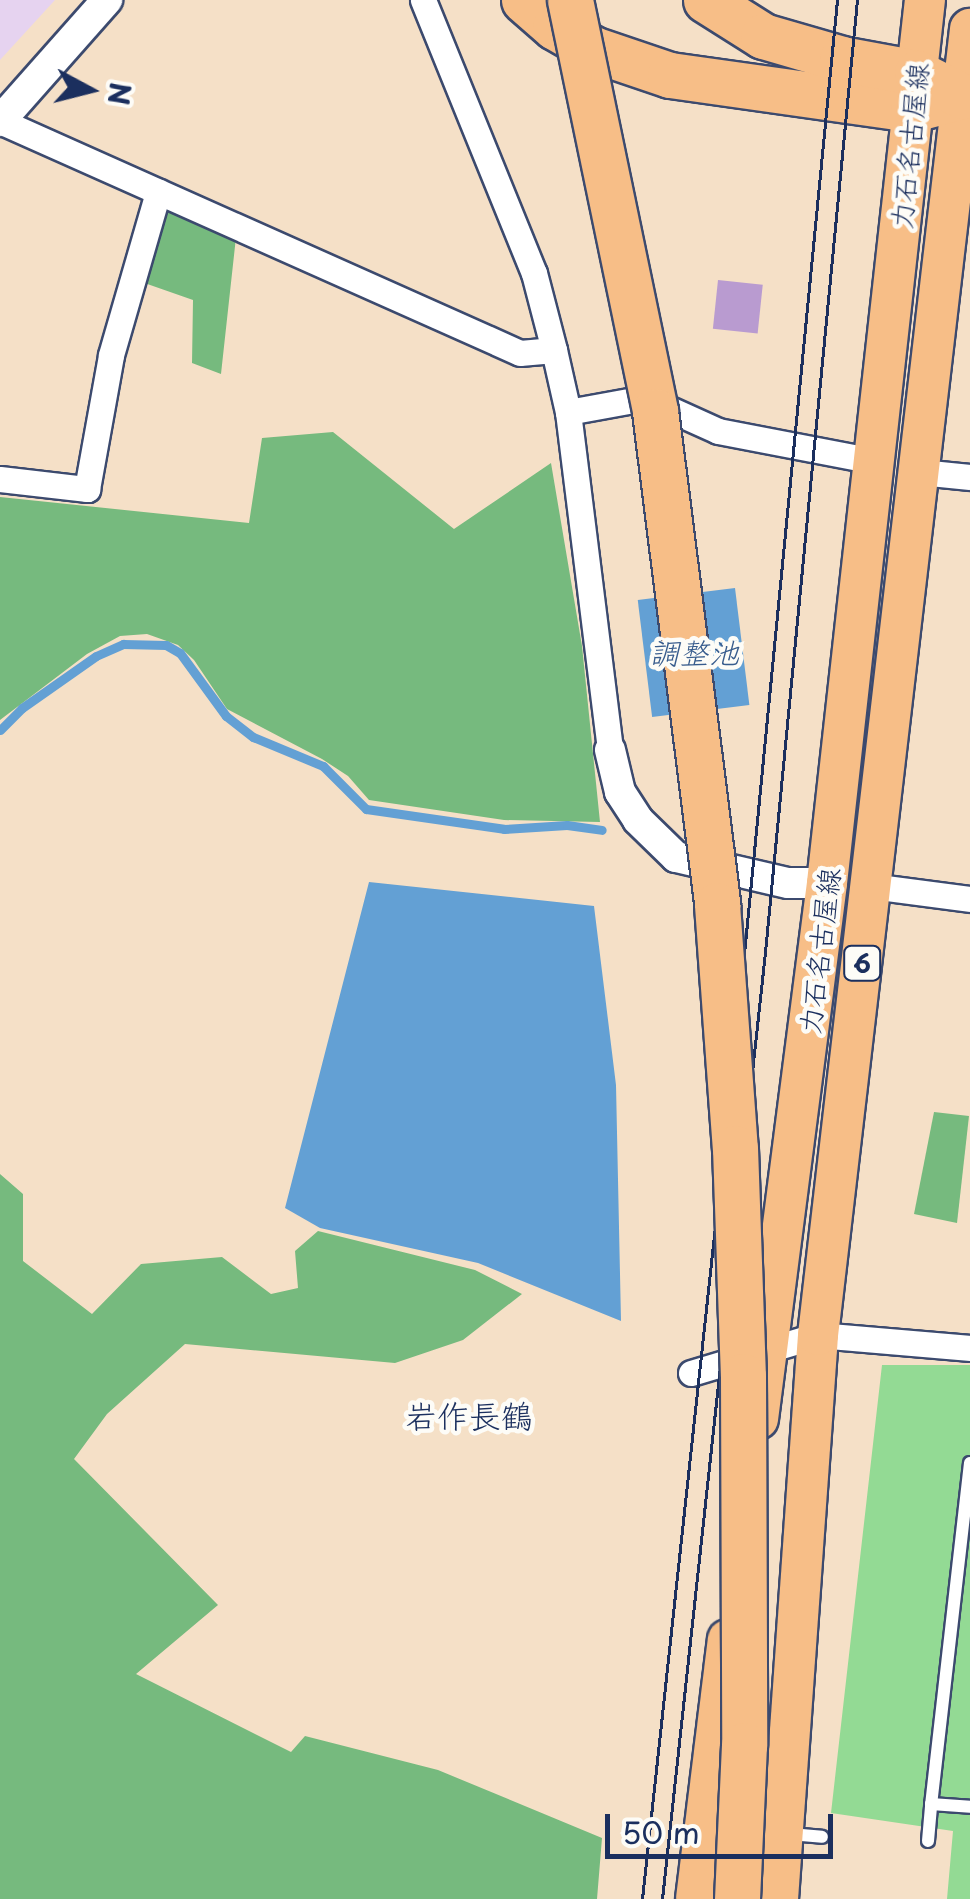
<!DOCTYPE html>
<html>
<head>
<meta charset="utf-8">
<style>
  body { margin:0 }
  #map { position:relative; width:970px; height:1899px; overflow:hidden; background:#f5e0c7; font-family:"Playpen Sans","Klee One",sans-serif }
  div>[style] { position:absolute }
  .built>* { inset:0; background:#e6d3f0 }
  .green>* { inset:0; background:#93da94 }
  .forest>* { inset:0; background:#76ba7e }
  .water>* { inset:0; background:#63a0d4; transform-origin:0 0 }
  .stream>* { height:9px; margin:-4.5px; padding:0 4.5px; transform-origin:4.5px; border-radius:4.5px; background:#63a0d4 }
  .building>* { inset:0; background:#b99bd0; transform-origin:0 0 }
  .roads { filter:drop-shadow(2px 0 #3c4a6e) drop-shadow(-2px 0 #3c4a6e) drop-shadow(0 2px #3c4a6e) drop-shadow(0 -2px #3c4a6e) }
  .service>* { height:12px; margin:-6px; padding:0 6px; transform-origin:6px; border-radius:6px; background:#fff }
  .minor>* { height:25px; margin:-12.5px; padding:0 12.5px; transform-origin:12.5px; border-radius:12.5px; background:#fff }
  .tertiary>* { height:30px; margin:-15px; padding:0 15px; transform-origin:15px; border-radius:15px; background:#fff }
  .primary>* { height:40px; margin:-20px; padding:0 20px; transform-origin:20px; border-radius:20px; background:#f7be87 }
  .motorway>* { height:45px; margin:-22.5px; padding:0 22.5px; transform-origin:22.5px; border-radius:22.5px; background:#f7be87 }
  .tram>* { height:2.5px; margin:-1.25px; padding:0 1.25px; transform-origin:1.25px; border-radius:1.25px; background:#1b2f5e }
  .bridges { filter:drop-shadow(2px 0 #3c4a6e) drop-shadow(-2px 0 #3c4a6e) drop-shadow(0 2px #3c4a6e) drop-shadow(0 -2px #3c4a6e) }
  .motorway-bridge>* { height:45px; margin:-22.5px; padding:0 22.5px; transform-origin:22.5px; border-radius:22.5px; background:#f7be87 }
  span { translate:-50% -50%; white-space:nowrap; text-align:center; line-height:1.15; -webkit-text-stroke:9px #fdfcf7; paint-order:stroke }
  .shield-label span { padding:2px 8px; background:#fdfcf7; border:2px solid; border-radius:8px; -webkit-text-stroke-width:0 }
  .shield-label { font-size:25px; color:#1b2f5e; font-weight:700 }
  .street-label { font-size:28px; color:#1b2f5e }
  .water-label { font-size:30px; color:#385c8d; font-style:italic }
  .quarter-label { font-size:32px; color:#1b2f5e }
  .north { position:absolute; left:40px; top:40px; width:100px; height:100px; -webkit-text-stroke:8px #fdfcf7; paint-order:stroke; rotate:97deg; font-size:28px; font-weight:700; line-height:40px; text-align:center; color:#1b2f5e }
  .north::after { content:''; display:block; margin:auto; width:35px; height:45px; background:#1b2f5e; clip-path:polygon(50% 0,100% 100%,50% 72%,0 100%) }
  .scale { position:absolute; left:605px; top:1814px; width:228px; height:45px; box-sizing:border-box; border:5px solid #1b2f5e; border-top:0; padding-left:12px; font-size:30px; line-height:35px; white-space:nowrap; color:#1b2f5e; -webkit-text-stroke:8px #fdfcf7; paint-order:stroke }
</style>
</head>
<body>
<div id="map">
  <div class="built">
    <i style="clip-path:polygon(0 0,55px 0,0 60px)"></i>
  </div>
  <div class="green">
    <i style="clip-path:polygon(882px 1365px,970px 1365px,970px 1899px,947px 1899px,953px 1831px,831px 1813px)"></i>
  </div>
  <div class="forest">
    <i style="clip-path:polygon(158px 192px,237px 228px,221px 374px,192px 363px,193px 300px,133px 279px)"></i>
    <i style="clip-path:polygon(333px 432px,454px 529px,551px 463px,582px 646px,600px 822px,504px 820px,369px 800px,348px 776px,322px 759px,227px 709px,194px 660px,178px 645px,147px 634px,120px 636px,87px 654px,0 720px,0 497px,249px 523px,262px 438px)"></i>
    <i style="clip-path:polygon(934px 1112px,969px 1116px,957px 1223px,914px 1214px)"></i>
    <i style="clip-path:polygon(0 1174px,23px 1194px,23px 1261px,92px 1314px,141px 1264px,222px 1257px,271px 1294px,298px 1288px,295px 1251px,318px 1231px,475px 1270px,522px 1294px,463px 1340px,395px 1363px,185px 1344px,107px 1414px,74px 1459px,218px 1605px,136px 1674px,291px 1752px,305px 1736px,438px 1770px,602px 1838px,597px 1899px,0 1899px)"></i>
  </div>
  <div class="water">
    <i style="left:735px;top:588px;width:118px;height:98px;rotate:83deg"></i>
    <i style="clip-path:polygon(369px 882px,594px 906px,616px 1085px,621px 1321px,478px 1263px,320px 1228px,285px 1208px)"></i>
  </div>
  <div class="stream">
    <i style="left:0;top:730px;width:31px;rotate:-45deg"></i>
    <i style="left:22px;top:708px;width:90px;rotate:-35.1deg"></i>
    <i style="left:96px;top:656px;width:30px;rotate:-24deg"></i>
    <i style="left:123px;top:644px;width:43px;rotate:1.3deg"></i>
    <i style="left:166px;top:645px;width:16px;rotate:30deg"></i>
    <i style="left:180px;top:653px;width:78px;rotate:53.9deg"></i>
    <i style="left:226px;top:716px;width:34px;rotate:38deg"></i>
    <i style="left:253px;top:737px;width:76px;rotate:22.5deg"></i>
    <i style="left:323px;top:766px;width:61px;rotate:45deg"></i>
    <i style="left:366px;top:809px;width:139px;rotate:8.2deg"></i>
    <i style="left:504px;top:829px;width:63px;rotate:-3.6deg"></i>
    <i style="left:567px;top:825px;width:35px;rotate:8deg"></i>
  </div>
  <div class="building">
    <i style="left:718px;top:280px;width:45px;height:49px;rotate:6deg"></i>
  </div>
  <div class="roads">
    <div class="service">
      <i style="left:970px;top:1463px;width:343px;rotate:96.5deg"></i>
      <i style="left:931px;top:1804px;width:39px;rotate:4deg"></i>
      <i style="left:790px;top:1834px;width:32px;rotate:5deg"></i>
      <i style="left:928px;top:1841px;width:37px;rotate:-85deg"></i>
    </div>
    <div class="minor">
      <i style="left:423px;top:0;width:295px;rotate:67.9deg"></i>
      <i style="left:534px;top:273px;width:80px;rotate:75.4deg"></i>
      <i style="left:554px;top:350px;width:64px;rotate:77.3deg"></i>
      <i style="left:568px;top:412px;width:341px;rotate:82.9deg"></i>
      <i style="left:0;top:121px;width:569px;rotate:24.04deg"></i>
      <i style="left:520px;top:353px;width:34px;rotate:-5deg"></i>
      <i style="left:568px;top:412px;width:78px;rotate:-10.3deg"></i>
      <i style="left:645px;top:398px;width:80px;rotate:24.3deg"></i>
      <i style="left:718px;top:431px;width:159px;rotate:10.9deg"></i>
      <i style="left:920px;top:472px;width:50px;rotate:5.7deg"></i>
      <i style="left:0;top:479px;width:88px;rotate:6.6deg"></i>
      <i style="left:87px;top:489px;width:136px;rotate:-79.8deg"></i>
      <i style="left:111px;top:355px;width:170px;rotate:-73.9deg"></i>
      <i style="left:871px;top:886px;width:100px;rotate:7.5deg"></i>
      <i style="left:691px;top:1373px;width:133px;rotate:-16.7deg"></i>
      <i style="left:818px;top:1335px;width:153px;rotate:4.9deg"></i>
    </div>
    <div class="tertiary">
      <i style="left:0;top:121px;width:162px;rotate:-48.5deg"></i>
      <i style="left:610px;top:750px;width:43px;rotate:76.6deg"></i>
      <i style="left:620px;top:792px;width:33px;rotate:57deg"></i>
      <i style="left:638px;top:820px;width:53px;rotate:44.2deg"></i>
      <i style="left:676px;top:857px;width:115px;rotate:13.1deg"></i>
      <i style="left:788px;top:883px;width:39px"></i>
    </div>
    <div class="primary">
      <i style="left:758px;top:1419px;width:540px;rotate:-82.66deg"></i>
      <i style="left:827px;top:883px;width:888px;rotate:-83.67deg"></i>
      <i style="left:696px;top:1899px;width:261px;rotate:-83deg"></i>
      <i style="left:778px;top:1899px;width:565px;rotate:-85.94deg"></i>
      <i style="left:818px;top:1335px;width:1315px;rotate:-83.36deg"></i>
    </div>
    <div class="motorway">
      <i style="left:524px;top:0;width:41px;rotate:41.1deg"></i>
      <i style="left:555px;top:27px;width:44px;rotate:30.1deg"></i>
      <i style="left:593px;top:49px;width:81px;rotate:18.7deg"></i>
      <i style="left:670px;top:75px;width:245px;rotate:8deg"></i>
      <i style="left:913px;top:109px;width:51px;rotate:-14.9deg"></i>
      <i style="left:706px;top:0;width:67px;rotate:32.3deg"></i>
      <i style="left:763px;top:36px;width:82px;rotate:16.2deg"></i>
      <i style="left:842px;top:59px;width:76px;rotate:10.6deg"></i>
      <i style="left:917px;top:73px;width:51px;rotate:27.1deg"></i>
    </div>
  </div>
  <div class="tram">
    <i style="left:642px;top:1899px;width:909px;rotate:-83.81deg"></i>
    <i style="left:740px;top:995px;width:1000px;rotate:-84.43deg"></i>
    <i style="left:662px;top:1899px;width:953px;rotate:-83.79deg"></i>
    <i style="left:765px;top:952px;width:956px;rotate:-84.48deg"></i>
  </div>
  <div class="bridges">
    <div class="motorway-bridge">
      <i style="left:570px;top:0;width:420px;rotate:78.3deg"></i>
      <i style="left:655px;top:411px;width:498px;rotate:82.8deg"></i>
      <i style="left:717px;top:905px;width:244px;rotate:85.8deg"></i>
      <i style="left:735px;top:1148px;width:228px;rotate:88deg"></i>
      <i style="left:743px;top:1376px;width:369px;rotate:89.8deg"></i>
      <i style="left:744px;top:1745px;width:154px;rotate:92.6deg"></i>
    </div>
  </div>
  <div class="shield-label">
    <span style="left:862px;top:963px">6</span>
  </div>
  <div class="street-label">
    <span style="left:909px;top:146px;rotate:-84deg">力石名古屋線</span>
    <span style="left:819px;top:951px;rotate:-83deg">力石名古屋線</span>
  </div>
  <div class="water-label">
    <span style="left:694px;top:652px">調整池</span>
  </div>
  <div class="quarter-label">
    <span style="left:469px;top:1415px">岩作長鶴</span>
  </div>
  <div class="north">N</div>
  <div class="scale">50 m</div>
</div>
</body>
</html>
